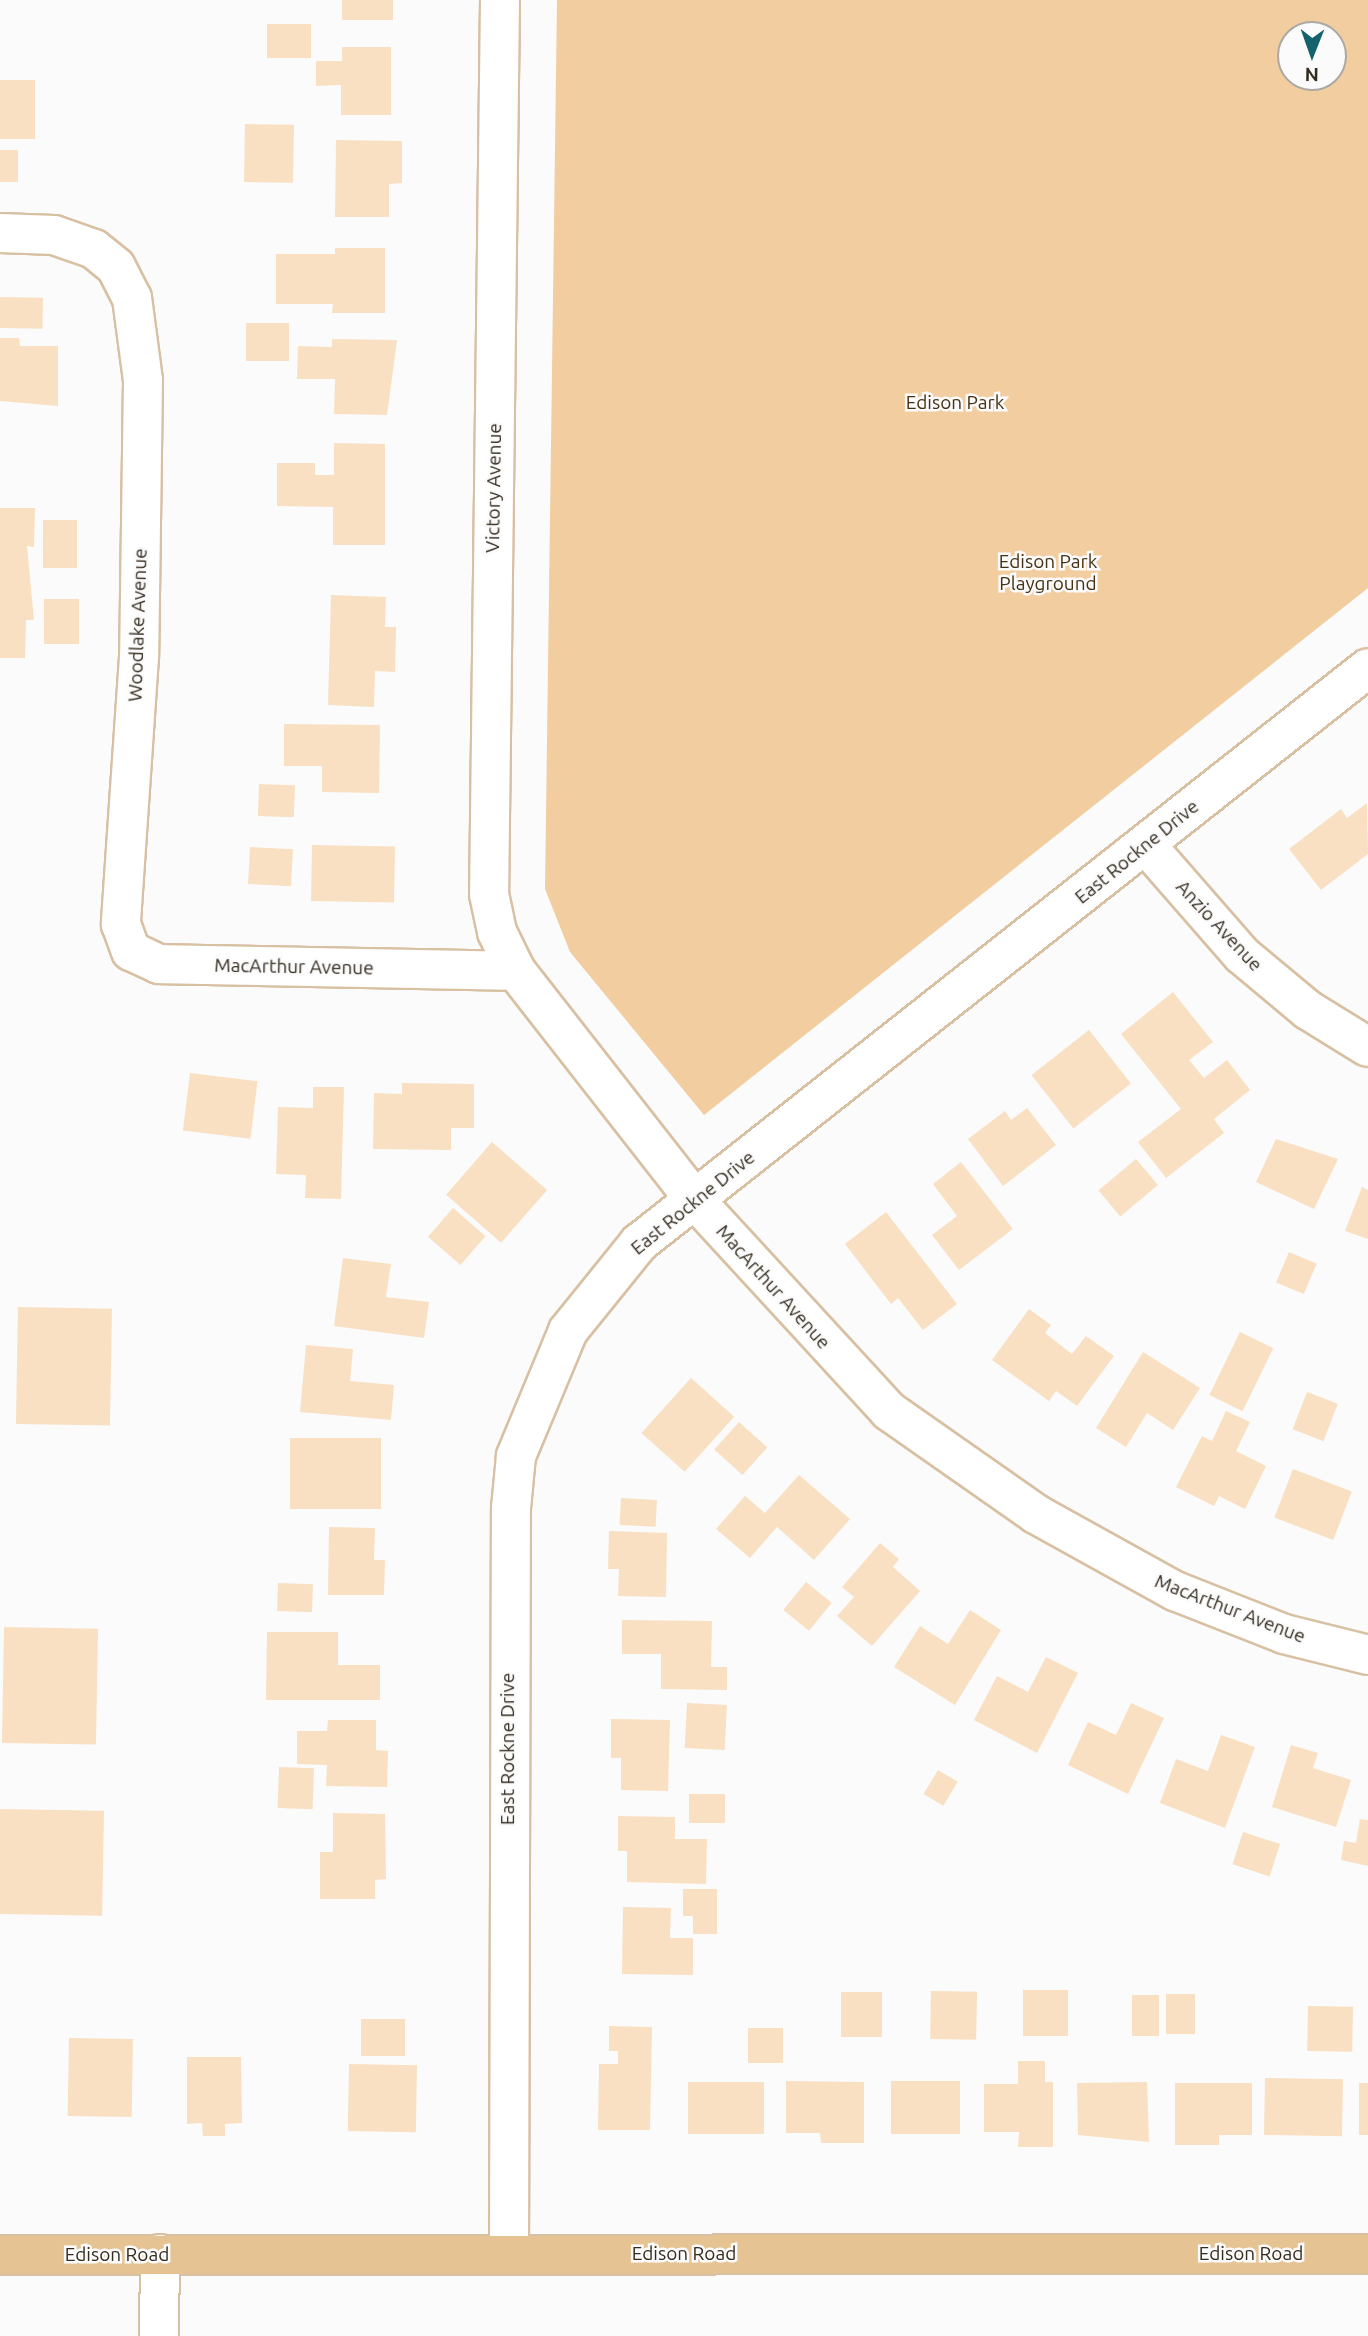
<!DOCTYPE html>
<html>
<head>
<meta charset="utf-8">
<style>
  body { margin:0 }
  #map { position:relative; width:1368px; height:2336px; overflow:hidden; background:#fbfbfb; font-family:Ubuntu,sans-serif }
  div>[style] { position:absolute }
  .green>* { inset:0; background:#f2cda0 }
  .building>* { inset:0; background:#f9e0c2; transform-origin:0 0 }
  .roads { filter:drop-shadow(2px 0 #d8c0a3) drop-shadow(-2px 0 #d8c0a3) drop-shadow(0 2px #d8c0a3) drop-shadow(0 -2px #d8c0a3) }
  .minor>* { height:38px; margin:-19px; padding:0 19px; transform-origin:19px; border-radius:19px; background:#fff }
  .major>* { height:38px; margin:-19px; padding:0 19px; transform-origin:19px; border-radius:19px; background:#e6c393 }
  span { translate:-50% -50%; white-space:nowrap; text-align:center; line-height:1.15; -webkit-text-stroke:5px #fbfbfb; paint-order:stroke }
  .park-label { font-size:19px; color:#463114 }
  .street-label { font-size:19px; color:#352c20 }
  .north { position:absolute; left:1277px; top:21px; width:70px; height:70px; box-sizing:border-box; background:#fbfbfb; border:2px solid #aca8a3; border-radius:50%; rotate:181deg; font-size:19px; font-weight:700; line-height:28px; text-align:center; color:#352c20 }
  .north::after { content:''; display:block; margin:auto; width:24px; height:32px; background:#14626b; clip-path:polygon(50% 0,100% 100%,50% 72%,0 100%) }
</style>
</head>
<body>
<div id="map">
  <div class="green">
    <i style="clip-path:polygon(evenodd,557px 0,1368px 0,1368px 588px,704px 1115px,570px 952px,545px 889px,557px 0,1291px 35px,1333px 35px,1333px 77px,1291px 77px,1291px 35px)"></i>
  </div>
  <div class="building">
    <i style="left:342px;top:0;width:51px;height:20px"></i>
    <i style="left:267px;top:24px;width:44px;height:34px"></i>
    <i style="clip-path:polygon(342px 47px,391px 47px,391px 115px,341px 115px,341px 85px,316px 86px,316px 61px,342px 61px)"></i>
    <i style="left:0;top:80px;width:35px;height:59px"></i>
    <i style="left:245px;top:124px;width:49px;height:58px;rotate:1deg"></i>
    <i style="clip-path:polygon(336px 140px,402px 141px,402px 183px,389px 184px,389px 217px,335px 217px)"></i>
    <i style="left:0;top:150px;width:18px;height:32px"></i>
    <i style="clip-path:polygon(335px 248px,385px 248px,385px 313px,332px 313px,333px 304px,276px 304px,276px 254px,335px 254px)"></i>
    <i style="left:0;top:297px;width:43px;height:31px;rotate:1deg"></i>
    <i style="left:246px;top:323px;width:43px;height:38px"></i>
    <i style="clip-path:polygon(0 338px,19px 338px,20px 346px,58px 346px,58px 406px,0 401px)"></i>
    <i style="clip-path:polygon(332px 339px,397px 340px,387px 415px,334px 414px,335px 379px,297px 379px,298px 346px,332px 347px)"></i>
    <i style="clip-path:polygon(334px 443px,385px 444px,385px 545px,333px 545px,333px 507px,277px 506px,277px 463px,315px 463px,315px 475px,334px 475px)"></i>
    <i style="clip-path:polygon(0 508px,35px 508px,34px 547px,27px 546px,34px 620px,26px 620px,25px 658px,0 658px)"></i>
    <i style="left:43px;top:520px;width:34px;height:48px"></i>
    <i style="clip-path:polygon(331px 595px,386px 597px,385px 627px,396px 627px,395px 672px,375px 671px,374px 707px,328px 705px)"></i>
    <i style="left:44px;top:599px;width:35px;height:45px"></i>
    <i style="clip-path:polygon(284px 724px,380px 725px,379px 793px,322px 792px,322px 766px,284px 766px)"></i>
    <i style="left:259px;top:784px;width:36px;height:32px;rotate:2deg"></i>
    <i style="clip-path:polygon(1367px 803px,1368px 854px,1321px 890px,1289px 849px,1341px 809px,1347px 818px)"></i>
    <i style="left:312px;top:845px;width:83px;height:56px;rotate:1deg"></i>
    <i style="left:250px;top:847px;width:43px;height:37px;rotate:3deg"></i>
    <i style="clip-path:polygon(1173px 992px,1213px 1042px,1189px 1060px,1204px 1078px,1227px 1060px,1250px 1090px,1214px 1119px,1224px 1133px,1166px 1178px,1138px 1142px,1181px 1109px,1121px 1034px)"></i>
    <i style="left:1089px;top:1030px;width:68px;height:73px;rotate:52deg"></i>
    <i style="left:190px;top:1073px;width:68px;height:58px;rotate:7deg"></i>
    <i style="clip-path:polygon(402px 1083px,474px 1084px,474px 1128px,451px 1128px,451px 1150px,373px 1149px,374px 1093px,402px 1094px)"></i>
    <i style="clip-path:polygon(313px 1087px,344px 1087px,341px 1199px,305px 1198px,306px 1175px,276px 1174px,278px 1107px,313px 1108px)"></i>
    <i style="clip-path:polygon(1027px 1108px,1056px 1145px,1003px 1186px,968px 1139px,1005px 1111px,1011px 1120px)"></i>
    <i style="clip-path:polygon(1276px 1139px,1338px 1159px,1314px 1209px,1256px 1182px)"></i>
    <i style="left:492px;top:1142px;width:73px;height:70px;rotate:41deg"></i>
    <i style="left:1136px;top:1159px;width:34px;height:49px;rotate:50deg"></i>
    <i style="clip-path:polygon(961px 1162px,1013px 1229px,959px 1270px,932px 1235px,957px 1216px,933px 1184px)"></i>
    <i style="clip-path:polygon(1362px 1187px,1368px 1190px,1368px 1239px,1345px 1231px)"></i>
    <i style="left:453px;top:1208px;width:43px;height:38px;rotate:41deg"></i>
    <i style="clip-path:polygon(886px 1212px,957px 1304px,923px 1330px,898px 1298px,891px 1304px,845px 1244px)"></i>
    <i style="left:1289px;top:1252px;width:30px;height:33px;rotate:23deg"></i>
    <i style="clip-path:polygon(343px 1258px,391px 1264px,386px 1297px,429px 1302px,424px 1338px,334px 1326px)"></i>
    <i style="left:18px;top:1307px;width:94px;height:117px;rotate:1deg"></i>
    <i style="clip-path:polygon(1029px 1309px,1051px 1325px,1045px 1333px,1072px 1354px,1086px 1336px,1114px 1356px,1077px 1406px,1056px 1391px,1049px 1401px,992px 1360px)"></i>
    <i style="left:1240px;top:1332px;width:37px;height:70px;rotate:26deg"></i>
    <i style="clip-path:polygon(306px 1345px,353px 1349px,350px 1381px,394px 1385px,391px 1420px,300px 1412px)"></i>
    <i style="clip-path:polygon(1143px 1352px,1200px 1388px,1173px 1430px,1147px 1413px,1126px 1447px,1096px 1428px)"></i>
    <i style="left:691px;top:1378px;width:58px;height:74px;rotate:42deg"></i>
    <i style="left:1307px;top:1392px;width:33px;height:40px;rotate:21deg"></i>
    <i style="clip-path:polygon(1226px 1411px,1250px 1422px,1236px 1451px,1266px 1466px,1245px 1509px,1219px 1496px,1214px 1506px,1176px 1487px,1202px 1436px,1212px 1441px)"></i>
    <i style="left:739px;top:1422px;width:38px;height:37px;rotate:42deg"></i>
    <i style="left:290px;top:1438px;width:91px;height:71px"></i>
    <i style="left:1293px;top:1469px;width:63px;height:52px;rotate:21deg"></i>
    <i style="clip-path:polygon(799px 1475px,850px 1519px,814px 1560px,777px 1527px,750px 1558px,716px 1529px,745px 1496px,765px 1513px)"></i>
    <i style="left:621px;top:1498px;width:36px;height:27px;rotate:3deg"></i>
    <i style="clip-path:polygon(329px 1527px,375px 1528px,374px 1560px,385px 1560px,384px 1595px,328px 1595px)"></i>
    <i style="clip-path:polygon(609px 1531px,667px 1533px,666px 1597px,618px 1596px,619px 1569px,608px 1569px)"></i>
    <i style="clip-path:polygon(880px 1543px,899px 1559px,893px 1567px,920px 1591px,872px 1646px,837px 1616px,854px 1597px,842px 1587px)"></i>
    <i style="left:806px;top:1582px;width:33px;height:36px;rotate:39deg"></i>
    <i style="left:278px;top:1583px;width:35px;height:28px;rotate:2deg"></i>
    <i style="clip-path:polygon(970px 1610px,1001px 1630px,955px 1705px,894px 1667px,920px 1626px,948px 1644px)"></i>
    <i style="clip-path:polygon(622px 1620px,712px 1621px,711px 1667px,727px 1667px,727px 1690px,661px 1689px,661px 1654px,622px 1654px)"></i>
    <i style="left:4px;top:1627px;width:94px;height:116px;rotate:1deg"></i>
    <i style="clip-path:polygon(267px 1632px,338px 1632px,338px 1665px,380px 1665px,380px 1700px,266px 1700px)"></i>
    <i style="clip-path:polygon(1046px 1657px,1078px 1673px,1037px 1753px,974px 1720px,997px 1676px,1028px 1692px)"></i>
    <i style="left:687px;top:1703px;width:40px;height:45px;rotate:3deg"></i>
    <i style="clip-path:polygon(1131px 1703px,1164px 1718px,1128px 1794px,1068px 1765px,1088px 1722px,1116px 1735px)"></i>
    <i style="clip-path:polygon(611px 1719px,670px 1720px,668px 1791px,621px 1790px,621px 1758px,611px 1758px)"></i>
    <i style="clip-path:polygon(328px 1720px,376px 1720px,376px 1750px,388px 1751px,387px 1787px,326px 1786px,327px 1765px,297px 1764px,297px 1731px,327px 1731px)"></i>
    <i style="clip-path:polygon(1221px 1735px,1255px 1747px,1225px 1828px,1160px 1803px,1176px 1759px,1208px 1771px)"></i>
    <i style="clip-path:polygon(1291px 1745px,1318px 1753px,1313px 1768px,1351px 1780px,1336px 1827px,1272px 1807px)"></i>
    <i style="left:279px;top:1767px;width:35px;height:41px;rotate:2deg"></i>
    <i style="left:938px;top:1770px;width:23px;height:28px;rotate:31deg"></i>
    <i style="left:689px;top:1794px;width:36px;height:29px"></i>
    <i style="left:0;top:1809px;width:104px;height:105px;rotate:1deg"></i>
    <i style="clip-path:polygon(333px 1813px,385px 1814px,386px 1879px,375px 1880px,375px 1899px,320px 1899px,320px 1852px,333px 1852px)"></i>
    <i style="clip-path:polygon(618px 1816px,675px 1817px,675px 1839px,707px 1839px,706px 1884px,627px 1882px,627px 1851px,618px 1851px)"></i>
    <i style="clip-path:polygon(1360px 1819px,1368px 1820px,1368px 1866px,1341px 1860px,1344px 1841px,1356px 1843px)"></i>
    <i style="left:1243px;top:1832px;width:39px;height:34px;rotate:18deg"></i>
    <i style="clip-path:polygon(683px 1889px,717px 1889px,717px 1934px,693px 1934px,693px 1916px,683px 1916px)"></i>
    <i style="clip-path:polygon(623px 1907px,671px 1908px,670px 1938px,693px 1938px,693px 1975px,622px 1974px)"></i>
    <i style="left:1068px;top:1990px;width:46px;height:45px;rotate:90deg"></i>
    <i style="left:931px;top:1991px;width:46px;height:48px;rotate:1deg"></i>
    <i style="left:841px;top:1992px;width:41px;height:45px"></i>
    <i style="left:1166px;top:1994px;width:29px;height:40px"></i>
    <i style="left:1159px;top:1995px;width:41px;height:27px;rotate:90deg"></i>
    <i style="left:1308px;top:2006px;width:45px;height:45px;rotate:1deg"></i>
    <i style="left:361px;top:2019px;width:44px;height:37px"></i>
    <i style="clip-path:polygon(609px 2026px,652px 2027px,650px 2130px,598px 2130px,599px 2064px,618px 2064px,618px 2051px,609px 2051px)"></i>
    <i style="left:748px;top:2028px;width:35px;height:35px"></i>
    <i style="left:69px;top:2038px;width:64px;height:78px;rotate:1deg"></i>
    <i style="clip-path:polygon(187px 2057px,241px 2057px,242px 2123px,225px 2124px,225px 2136px,203px 2136px,202px 2123px,187px 2124px)"></i>
    <i style="clip-path:polygon(1018px 2061px,1045px 2061px,1045px 2082px,1053px 2082px,1053px 2147px,1018px 2147px,1019px 2132px,984px 2132px,984px 2084px,1018px 2084px)"></i>
    <i style="left:349px;top:2064px;width:68px;height:67px;rotate:1deg"></i>
    <i style="left:1265px;top:2078px;width:78px;height:57px;rotate:1deg"></i>
    <i style="clip-path:polygon(786px 2081px,864px 2082px,864px 2143px,821px 2143px,820px 2133px,786px 2133px)"></i>
    <i style="left:891px;top:2081px;width:69px;height:53px"></i>
    <i style="left:688px;top:2082px;width:76px;height:52px"></i>
    <i style="clip-path:polygon(1147px 2082px,1149px 2142px,1078px 2135px,1077px 2083px)"></i>
    <i style="clip-path:polygon(1175px 2083px,1252px 2083px,1252px 2135px,1219px 2135px,1219px 2145px,1175px 2145px)"></i>
    <i style="left:1359px;top:2083px;width:9px;height:52px"></i>
  </div>
  <div class="roads">
    <div class="minor">
      <i style="left:500px;top:0;width:894px;rotate:90.7deg"></i>
      <i style="left:489px;top:894px;width:39px;rotate:78deg"></i>
      <i style="left:497px;top:932px;width:43px;rotate:64deg"></i>
      <i style="left:516px;top:971px;width:291px;rotate:52deg"></i>
      <i style="left:695px;top:1200px;width:287px;rotate:47.4deg"></i>
      <i style="left:889px;top:1411px;width:179px;rotate:35deg"></i>
      <i style="left:1036px;top:1514px;width:159px;rotate:29deg"></i>
      <i style="left:1175px;top:1591px;width:117px;rotate:21.5deg"></i>
      <i style="left:1284px;top:1634px;width:87px;rotate:14deg"></i>
      <i style="left:0;top:233px;width:54px;rotate:2.1deg"></i>
      <i style="left:54px;top:235px;width:42px;rotate:19.3deg"></i>
      <i style="left:94px;top:249px;width:28px;rotate:39deg"></i>
      <i style="left:116px;top:267px;width:35px;rotate:63deg"></i>
      <i style="left:132px;top:298px;width:83px;rotate:82.4deg"></i>
      <i style="left:143px;top:380px;width:277px;rotate:90.8deg"></i>
      <i style="left:139px;top:657px;width:268px;rotate:93.9deg"></i>
      <i style="left:121px;top:924px;width:29px;rotate:70deg"></i>
      <i style="left:131px;top:951px;width:31px;rotate:25deg"></i>
      <i style="left:159px;top:964px;width:357px;rotate:1.1deg"></i>
      <i style="left:1146px;top:845px;width:146px;rotate:48.9deg"></i>
      <i style="left:1242px;top:955px;width:86px;rotate:39.8deg"></i>
      <i style="left:1308px;top:1010px;width:70px;rotate:31.7deg"></i>
      <i style="left:509px;top:2254px;width:746px;rotate:-89.85deg"></i>
      <i style="left:511px;top:1508px;width:52px;rotate:-84.5deg"></i>
      <i style="left:516px;top:1456px;width:135px;rotate:-67.4deg"></i>
      <i style="left:568px;top:1331px;width:113px;rotate:-51.1deg"></i>
      <i style="left:639px;top:1243px;width:928px;rotate:-38.26deg"></i>
      <i style="left:159px;top:2336px;width:82px;rotate:-89.3deg"></i>
    </div>
    <div class="major">
      <i style="left:0;top:2255px;width:1368px;rotate:-0.04deg"></i>
    </div>
  </div>
  <div class="park-label">
    <span style="left:955px;top:403px">Edison Park</span>
    <span style="left:1048px;top:573px">Edison Park<br>Playground</span>
  </div>
  <div class="street-label">
    <span style="left:494px;top:488px;rotate:-89deg">Victory Avenue</span>
    <span style="left:138px;top:625px;rotate:-88deg">Woodlake Avenue</span>
    <span style="left:1137px;top:852px;rotate:-39deg">East Rockne Drive</span>
    <span style="left:1219px;top:926px;rotate:47deg">Anzio Avenue</span>
    <span style="left:294px;top:967px;rotate:1deg">MacArthur Avenue</span>
    <span style="left:693px;top:1203px;rotate:-39deg">East Rockne Drive</span>
    <span style="left:773px;top:1287px;rotate:48deg">MacArthur Avenue</span>
    <span style="left:1230px;top:1609px;rotate:21deg">MacArthur Avenue</span>
    <span style="left:508px;top:1749px;rotate:-90deg">East Rockne Drive</span>
    <span style="left:684px;top:2254px">Edison Road</span>
    <span style="left:1251px;top:2254px">Edison Road</span>
    <span style="left:117px;top:2255px">Edison Road</span>
  </div>
  <div class="north">N</div>
</div>
</body>
</html>
